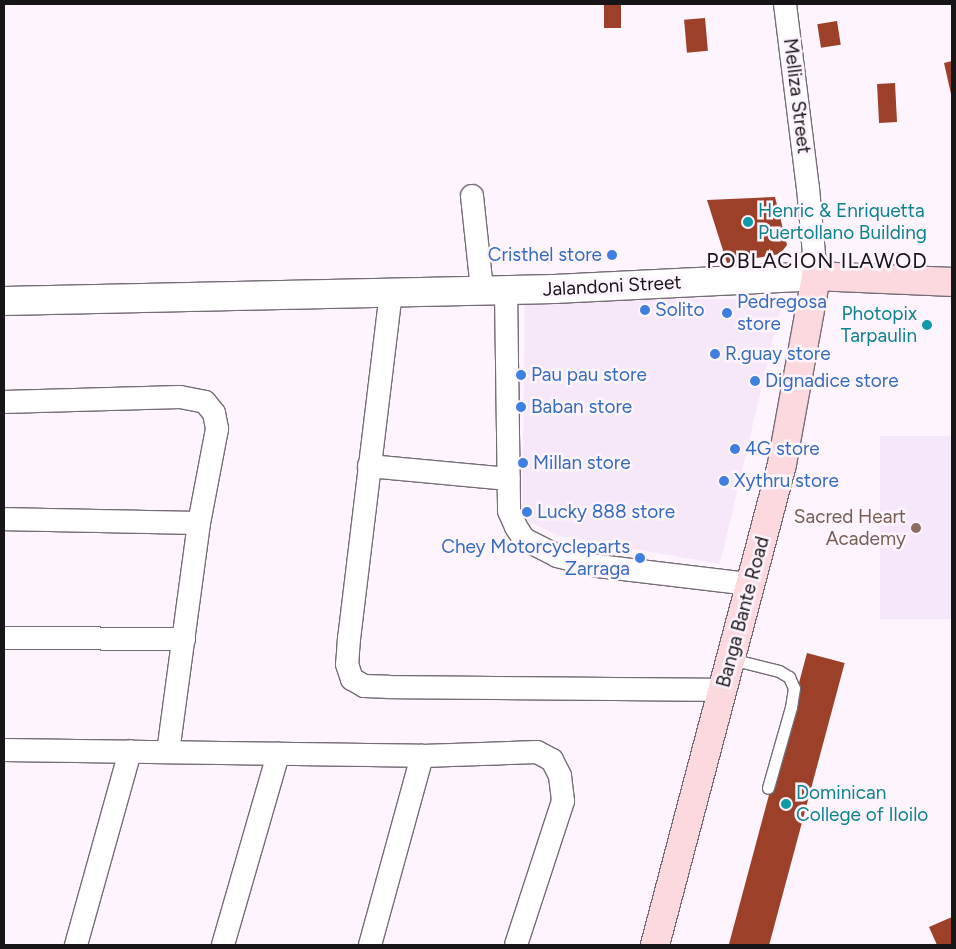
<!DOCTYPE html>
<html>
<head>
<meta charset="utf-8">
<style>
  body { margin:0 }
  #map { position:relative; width:956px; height:949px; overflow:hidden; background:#fdf4fe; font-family:Figtree,sans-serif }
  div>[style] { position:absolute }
  .built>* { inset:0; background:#f7e8f9 }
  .education>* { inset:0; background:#f6e8fb; transform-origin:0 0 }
  .building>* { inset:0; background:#9c402a; transform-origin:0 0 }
  .roads { filter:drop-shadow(1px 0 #756d76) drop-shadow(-1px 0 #756d76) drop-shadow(0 1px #756d76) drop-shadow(0 -1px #756d76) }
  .service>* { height:11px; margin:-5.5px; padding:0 5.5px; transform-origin:5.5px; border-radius:5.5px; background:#fff }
  .minor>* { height:22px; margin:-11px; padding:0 11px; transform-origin:11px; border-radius:11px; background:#fff }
  .tertiary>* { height:28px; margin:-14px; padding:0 14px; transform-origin:14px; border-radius:14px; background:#fff }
  .secondary>* { height:28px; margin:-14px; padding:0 14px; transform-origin:14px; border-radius:14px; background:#fcd9df }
  .dots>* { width:14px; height:14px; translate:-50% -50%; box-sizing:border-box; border:2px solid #fdf4fe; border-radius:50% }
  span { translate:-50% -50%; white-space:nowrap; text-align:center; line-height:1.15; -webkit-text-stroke:5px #fdf4fe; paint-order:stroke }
  .street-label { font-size:19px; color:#181518 }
  .culture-label { font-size:19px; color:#0d838f }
  .left { translate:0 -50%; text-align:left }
  .right { translate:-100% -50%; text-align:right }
  .shop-label { font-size:19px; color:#366cbe }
  .education-label { font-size:19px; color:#785e54 }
  .quarter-label { font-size:21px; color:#181518; letter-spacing:1px }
  .frame { position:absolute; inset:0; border:5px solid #181518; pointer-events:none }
</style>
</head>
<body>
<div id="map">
  <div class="built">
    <i style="clip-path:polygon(525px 299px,762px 299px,782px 301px,720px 564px,559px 536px,522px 518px)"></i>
  </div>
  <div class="education">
    <i style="left:952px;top:436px;width:183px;height:72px;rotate:90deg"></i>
  </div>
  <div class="building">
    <i style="left:604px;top:4px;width:17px;height:24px"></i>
    <i style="left:705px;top:18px;width:33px;height:21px;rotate:85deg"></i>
    <i style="left:837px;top:21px;width:24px;height:20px;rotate:81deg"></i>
    <i style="clip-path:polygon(952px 61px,952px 94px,951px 94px,944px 63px)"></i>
    <i style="left:895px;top:83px;width:39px;height:18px;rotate:87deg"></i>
    <i style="clip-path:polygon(775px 197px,787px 245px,780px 254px,727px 263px,707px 200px)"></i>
    <i style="left:807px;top:653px;width:39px;height:303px;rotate:15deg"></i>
    <i style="clip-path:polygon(952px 917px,952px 945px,937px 945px,929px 927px)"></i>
  </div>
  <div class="roads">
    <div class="service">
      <i style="left:731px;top:659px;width:49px;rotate:14deg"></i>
      <i style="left:779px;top:671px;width:12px;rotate:31deg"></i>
      <i style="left:789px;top:677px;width:12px;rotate:66deg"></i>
      <i style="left:794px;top:688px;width:19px;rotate:99deg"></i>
      <i style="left:791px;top:707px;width:84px;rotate:105.9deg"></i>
    </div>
    <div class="minor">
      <i style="left:785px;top:4px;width:185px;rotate:82.9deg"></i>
      <i style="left:808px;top:188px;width:88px;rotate:84.8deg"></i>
      <i style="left:472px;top:196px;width:95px;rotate:83.9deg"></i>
      <i style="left:506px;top:290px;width:221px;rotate:89.2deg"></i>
      <i style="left:509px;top:511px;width:17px;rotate:66deg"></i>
      <i style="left:516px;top:527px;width:14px;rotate:56deg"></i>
      <i style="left:524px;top:539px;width:37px;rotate:27deg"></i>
      <i style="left:557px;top:556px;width:42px;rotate:13.7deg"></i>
      <i style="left:598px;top:566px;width:153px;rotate:6.8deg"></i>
      <i style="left:391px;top:292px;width:349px;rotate:96.9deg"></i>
      <i style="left:349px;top:638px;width:26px;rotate:94deg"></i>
      <i style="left:347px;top:664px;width:16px;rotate:72deg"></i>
      <i style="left:352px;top:679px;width:14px;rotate:30deg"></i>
      <i style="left:364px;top:686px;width:24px;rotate:2deg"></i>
      <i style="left:388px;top:687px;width:334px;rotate:0.5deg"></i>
      <i style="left:4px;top:402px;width:176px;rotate:-1.6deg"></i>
      <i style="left:180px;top:397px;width:25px;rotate:11deg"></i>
      <i style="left:205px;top:402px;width:14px;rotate:51deg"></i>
      <i style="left:214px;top:413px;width:16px;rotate:79deg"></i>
      <i style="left:217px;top:429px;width:96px;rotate:100.8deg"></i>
      <i style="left:199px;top:523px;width:231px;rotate:97.7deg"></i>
      <i style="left:369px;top:466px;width:140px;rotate:5.3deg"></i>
      <i style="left:4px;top:519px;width:195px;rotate:1.2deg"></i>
      <i style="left:4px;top:638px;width:180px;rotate:0.3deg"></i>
      <i style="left:4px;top:750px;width:418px;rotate:0.8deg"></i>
      <i style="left:422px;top:756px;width:115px;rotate:-2deg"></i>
      <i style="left:537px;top:752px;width:17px;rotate:28deg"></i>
      <i style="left:552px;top:760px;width:18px;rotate:63deg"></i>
      <i style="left:560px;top:776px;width:25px;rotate:83deg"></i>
      <i style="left:563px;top:801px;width:151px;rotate:108.1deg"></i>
      <i style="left:76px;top:945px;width:201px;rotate:-74.4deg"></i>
      <i style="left:223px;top:945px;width:199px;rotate:-73.9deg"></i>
      <i style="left:370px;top:945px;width:196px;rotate:-74.6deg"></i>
    </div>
    <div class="tertiary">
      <i style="left:4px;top:301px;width:550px;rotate:-1.25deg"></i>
      <i style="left:554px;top:289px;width:262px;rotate:-2.8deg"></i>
    </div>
    <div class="secondary">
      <i style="left:655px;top:945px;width:497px;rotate:-75.2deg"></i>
      <i style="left:782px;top:464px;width:191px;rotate:-79.7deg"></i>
      <i style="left:816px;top:276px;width:136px;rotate:2.5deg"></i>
    </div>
  </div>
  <div class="dots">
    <i style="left:748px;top:222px;background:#0f9aa8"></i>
    <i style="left:612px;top:255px;background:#3f7fe0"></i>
    <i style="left:645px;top:310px;background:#3f7fe0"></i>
    <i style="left:727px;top:313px;background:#3f7fe0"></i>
    <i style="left:927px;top:325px;background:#0f9aa8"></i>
    <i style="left:715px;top:354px;background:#3f7fe0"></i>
    <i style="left:521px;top:375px;background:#3f7fe0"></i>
    <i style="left:755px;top:381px;background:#3f7fe0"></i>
    <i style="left:521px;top:407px;background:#3f7fe0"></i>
    <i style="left:735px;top:449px;background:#3f7fe0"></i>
    <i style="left:523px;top:463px;background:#3f7fe0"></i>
    <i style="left:724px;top:481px;background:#3f7fe0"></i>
    <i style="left:527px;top:512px;background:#3f7fe0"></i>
    <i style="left:916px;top:528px;background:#8d6e63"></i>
    <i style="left:640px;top:558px;background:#3f7fe0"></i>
    <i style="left:786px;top:804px;background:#0f9aa8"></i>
  </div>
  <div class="street-label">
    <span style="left:797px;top:96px;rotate:83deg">Melliza Street</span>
    <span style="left:612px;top:286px;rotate:-3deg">Jalandoni Street</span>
    <span style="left:743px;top:612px;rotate:-75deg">Banga Bante Road</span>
  </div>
  <div class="culture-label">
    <span class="left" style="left:758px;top:222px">Henric &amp; Enriquetta<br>Puertollano Building</span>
    <span class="right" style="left:917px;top:325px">Photopix<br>Tarpaulin</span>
    <span class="left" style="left:796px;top:804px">Dominican<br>College of Iloilo</span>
  </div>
  <div class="shop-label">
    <span class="right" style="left:602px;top:255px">Cristhel store</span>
    <span class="left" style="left:737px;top:313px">Pedregosa<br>store</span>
    <span class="left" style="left:655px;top:310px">Solito</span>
    <span class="left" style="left:725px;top:354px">R.guay store</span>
    <span class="left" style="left:531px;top:375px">Pau pau store</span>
    <span class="left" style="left:765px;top:381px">Dignadice store</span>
    <span class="left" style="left:531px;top:407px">Baban store</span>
    <span class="left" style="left:745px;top:449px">4G store</span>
    <span class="left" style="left:533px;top:463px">Millan store</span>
    <span class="left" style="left:734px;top:481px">Xythru store</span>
    <span class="left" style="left:537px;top:512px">Lucky 888 store</span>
    <span class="right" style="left:630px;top:558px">Chey Motorcycleparts<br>Zarraga</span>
  </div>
  <div class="education-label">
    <span class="right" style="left:906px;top:528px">Sacred Heart<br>Academy</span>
  </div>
  <div class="quarter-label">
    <span style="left:817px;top:261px">POBLACION ILAWOD</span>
  </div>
  <div class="frame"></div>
</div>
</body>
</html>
